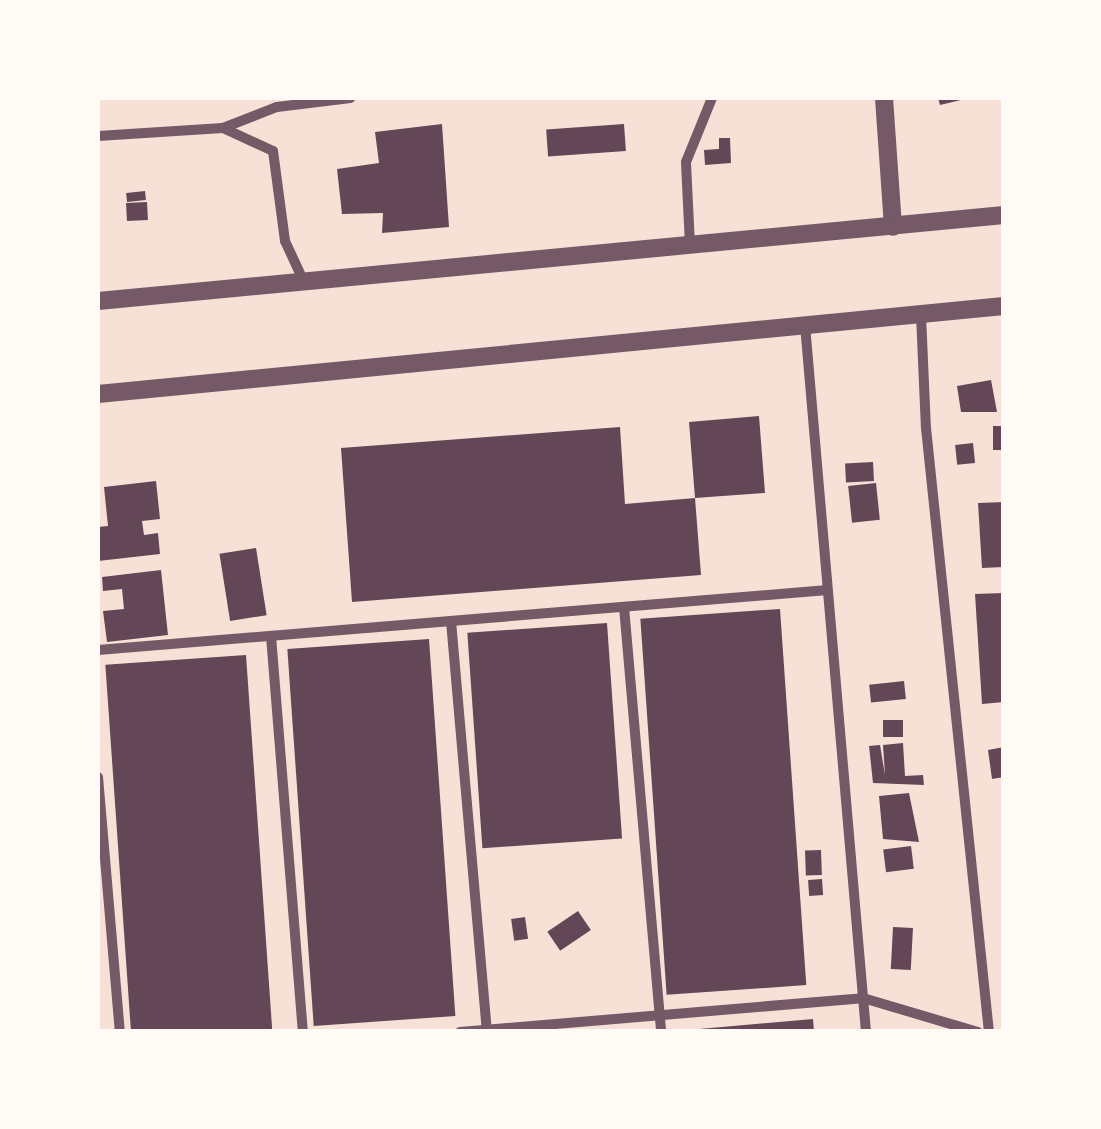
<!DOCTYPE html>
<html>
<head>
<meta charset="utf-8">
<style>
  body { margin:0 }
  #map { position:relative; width:1101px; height:1129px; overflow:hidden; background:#f7e1d7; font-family:Montserrat,sans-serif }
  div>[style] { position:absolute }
  .building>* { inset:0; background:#644757; transform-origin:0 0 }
  .minor>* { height:10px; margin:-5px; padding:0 5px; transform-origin:5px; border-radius:5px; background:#755966 }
  .tertiary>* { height:18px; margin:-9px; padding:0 9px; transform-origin:9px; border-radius:9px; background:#755966 }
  span { translate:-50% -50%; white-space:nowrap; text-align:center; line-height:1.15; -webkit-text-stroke:9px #fffaf5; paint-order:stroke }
  .frame { position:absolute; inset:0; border:100px solid #fffaf5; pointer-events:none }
</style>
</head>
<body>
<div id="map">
  <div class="building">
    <i style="clip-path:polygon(938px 98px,965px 98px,965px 99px,940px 105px)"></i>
    <i style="clip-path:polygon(442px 124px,449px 227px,382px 233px,383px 213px,342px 214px,337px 169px,379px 163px,375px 132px)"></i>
    <i style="left:624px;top:124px;width:27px;height:78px;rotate:86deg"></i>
    <i style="clip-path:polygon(719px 138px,730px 138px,731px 163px,705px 165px,704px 150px,719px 149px)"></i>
    <i style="left:145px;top:191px;width:9px;height:19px;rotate:84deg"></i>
    <i style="left:147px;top:202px;width:18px;height:21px;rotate:87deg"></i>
    <i style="clip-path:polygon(991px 380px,997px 412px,961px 412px,957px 386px)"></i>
    <i style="clip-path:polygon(759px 416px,765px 493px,695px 498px,701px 575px,352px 602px,341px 448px,620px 427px,625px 504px,695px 498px,689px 422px)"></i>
    <i style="left:993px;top:426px;width:11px;height:24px"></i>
    <i style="left:973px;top:443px;width:20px;height:18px;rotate:84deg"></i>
    <i style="left:873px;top:462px;width:19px;height:28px;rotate:87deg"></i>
    <i style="clip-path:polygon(156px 481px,160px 519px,142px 521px,144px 535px,158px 533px,160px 554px,98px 561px,98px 527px,108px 526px,104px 487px)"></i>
    <i style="left:876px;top:483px;width:37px;height:28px;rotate:84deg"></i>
    <i style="clip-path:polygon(1004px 502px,1004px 567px,982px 568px,978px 503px)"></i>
    <i style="left:256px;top:548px;width:68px;height:37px;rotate:81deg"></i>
    <i style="clip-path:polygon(161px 570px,168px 635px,107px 642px,103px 611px,124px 609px,122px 589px,103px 591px,102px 577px)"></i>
    <i style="clip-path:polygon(1004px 593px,1004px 702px,982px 704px,975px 594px)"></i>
    <i style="left:780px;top:609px;width:377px;height:140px;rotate:86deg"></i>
    <i style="left:607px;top:623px;width:216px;height:140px;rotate:86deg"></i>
    <i style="left:429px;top:639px;width:378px;height:142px;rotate:86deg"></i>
    <i style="left:246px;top:655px;width:378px;height:141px;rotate:86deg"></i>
    <i style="left:904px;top:681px;width:18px;height:35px;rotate:84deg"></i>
    <i style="left:883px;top:720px;width:20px;height:17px"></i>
    <i style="clip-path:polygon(903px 743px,905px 776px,923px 775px,924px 785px,873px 783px,869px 746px,880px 745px,885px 775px,883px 745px)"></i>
    <i style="clip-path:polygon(1004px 747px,1004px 777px,992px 779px,988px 750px)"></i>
    <i style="clip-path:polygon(909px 793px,919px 842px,883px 839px,879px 796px)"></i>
    <i style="left:911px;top:846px;width:23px;height:28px;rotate:83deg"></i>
    <i style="left:821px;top:850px;width:25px;height:16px;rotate:88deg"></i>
    <i style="left:822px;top:879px;width:16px;height:14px;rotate:86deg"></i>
    <i style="left:578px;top:911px;width:23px;height:37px;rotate:56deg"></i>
    <i style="left:525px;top:917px;width:22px;height:14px;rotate:82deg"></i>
    <i style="left:893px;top:927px;width:20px;height:42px;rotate:3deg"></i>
    <i style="clip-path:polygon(813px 1019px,814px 1032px,700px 1032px,699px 1029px)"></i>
  </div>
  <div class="minor">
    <i style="left:223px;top:128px;width:55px;rotate:24.7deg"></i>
    <i style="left:273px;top:151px;width:91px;rotate:82.4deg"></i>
    <i style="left:285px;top:241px;width:45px;rotate:65.1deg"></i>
    <i style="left:98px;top:136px;width:125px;rotate:-3.7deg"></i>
    <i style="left:223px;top:128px;width:58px;rotate:-21.3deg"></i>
    <i style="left:277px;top:107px;width:74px;rotate:-7deg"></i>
    <i style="left:690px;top:245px;width:83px;rotate:-92.8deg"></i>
    <i style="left:686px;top:162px;width:69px;rotate:-67.9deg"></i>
    <i style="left:921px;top:315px;width:113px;rotate:87.5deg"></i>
    <i style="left:926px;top:428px;width:607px;rotate:84.05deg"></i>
    <i style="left:805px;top:325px;width:710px;rotate:85.07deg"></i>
    <i style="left:624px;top:607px;width:427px;rotate:85deg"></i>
    <i style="left:451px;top:621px;width:413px;rotate:85deg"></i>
    <i style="left:271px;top:636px;width:397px;rotate:85.4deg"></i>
    <i style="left:98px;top:650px;width:732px;rotate:-4.7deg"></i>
    <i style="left:98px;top:777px;width:256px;rotate:85.1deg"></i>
    <i style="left:460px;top:1032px;width:404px;rotate:-4.8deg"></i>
    <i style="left:863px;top:998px;width:120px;rotate:16.5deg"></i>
  </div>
  <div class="tertiary">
    <i style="left:884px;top:98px;width:129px;rotate:86deg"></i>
    <i style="left:98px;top:301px;width:910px;rotate:-5.42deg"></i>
    <i style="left:98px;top:394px;width:910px;rotate:-5.55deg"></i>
  </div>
  <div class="frame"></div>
</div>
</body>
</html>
